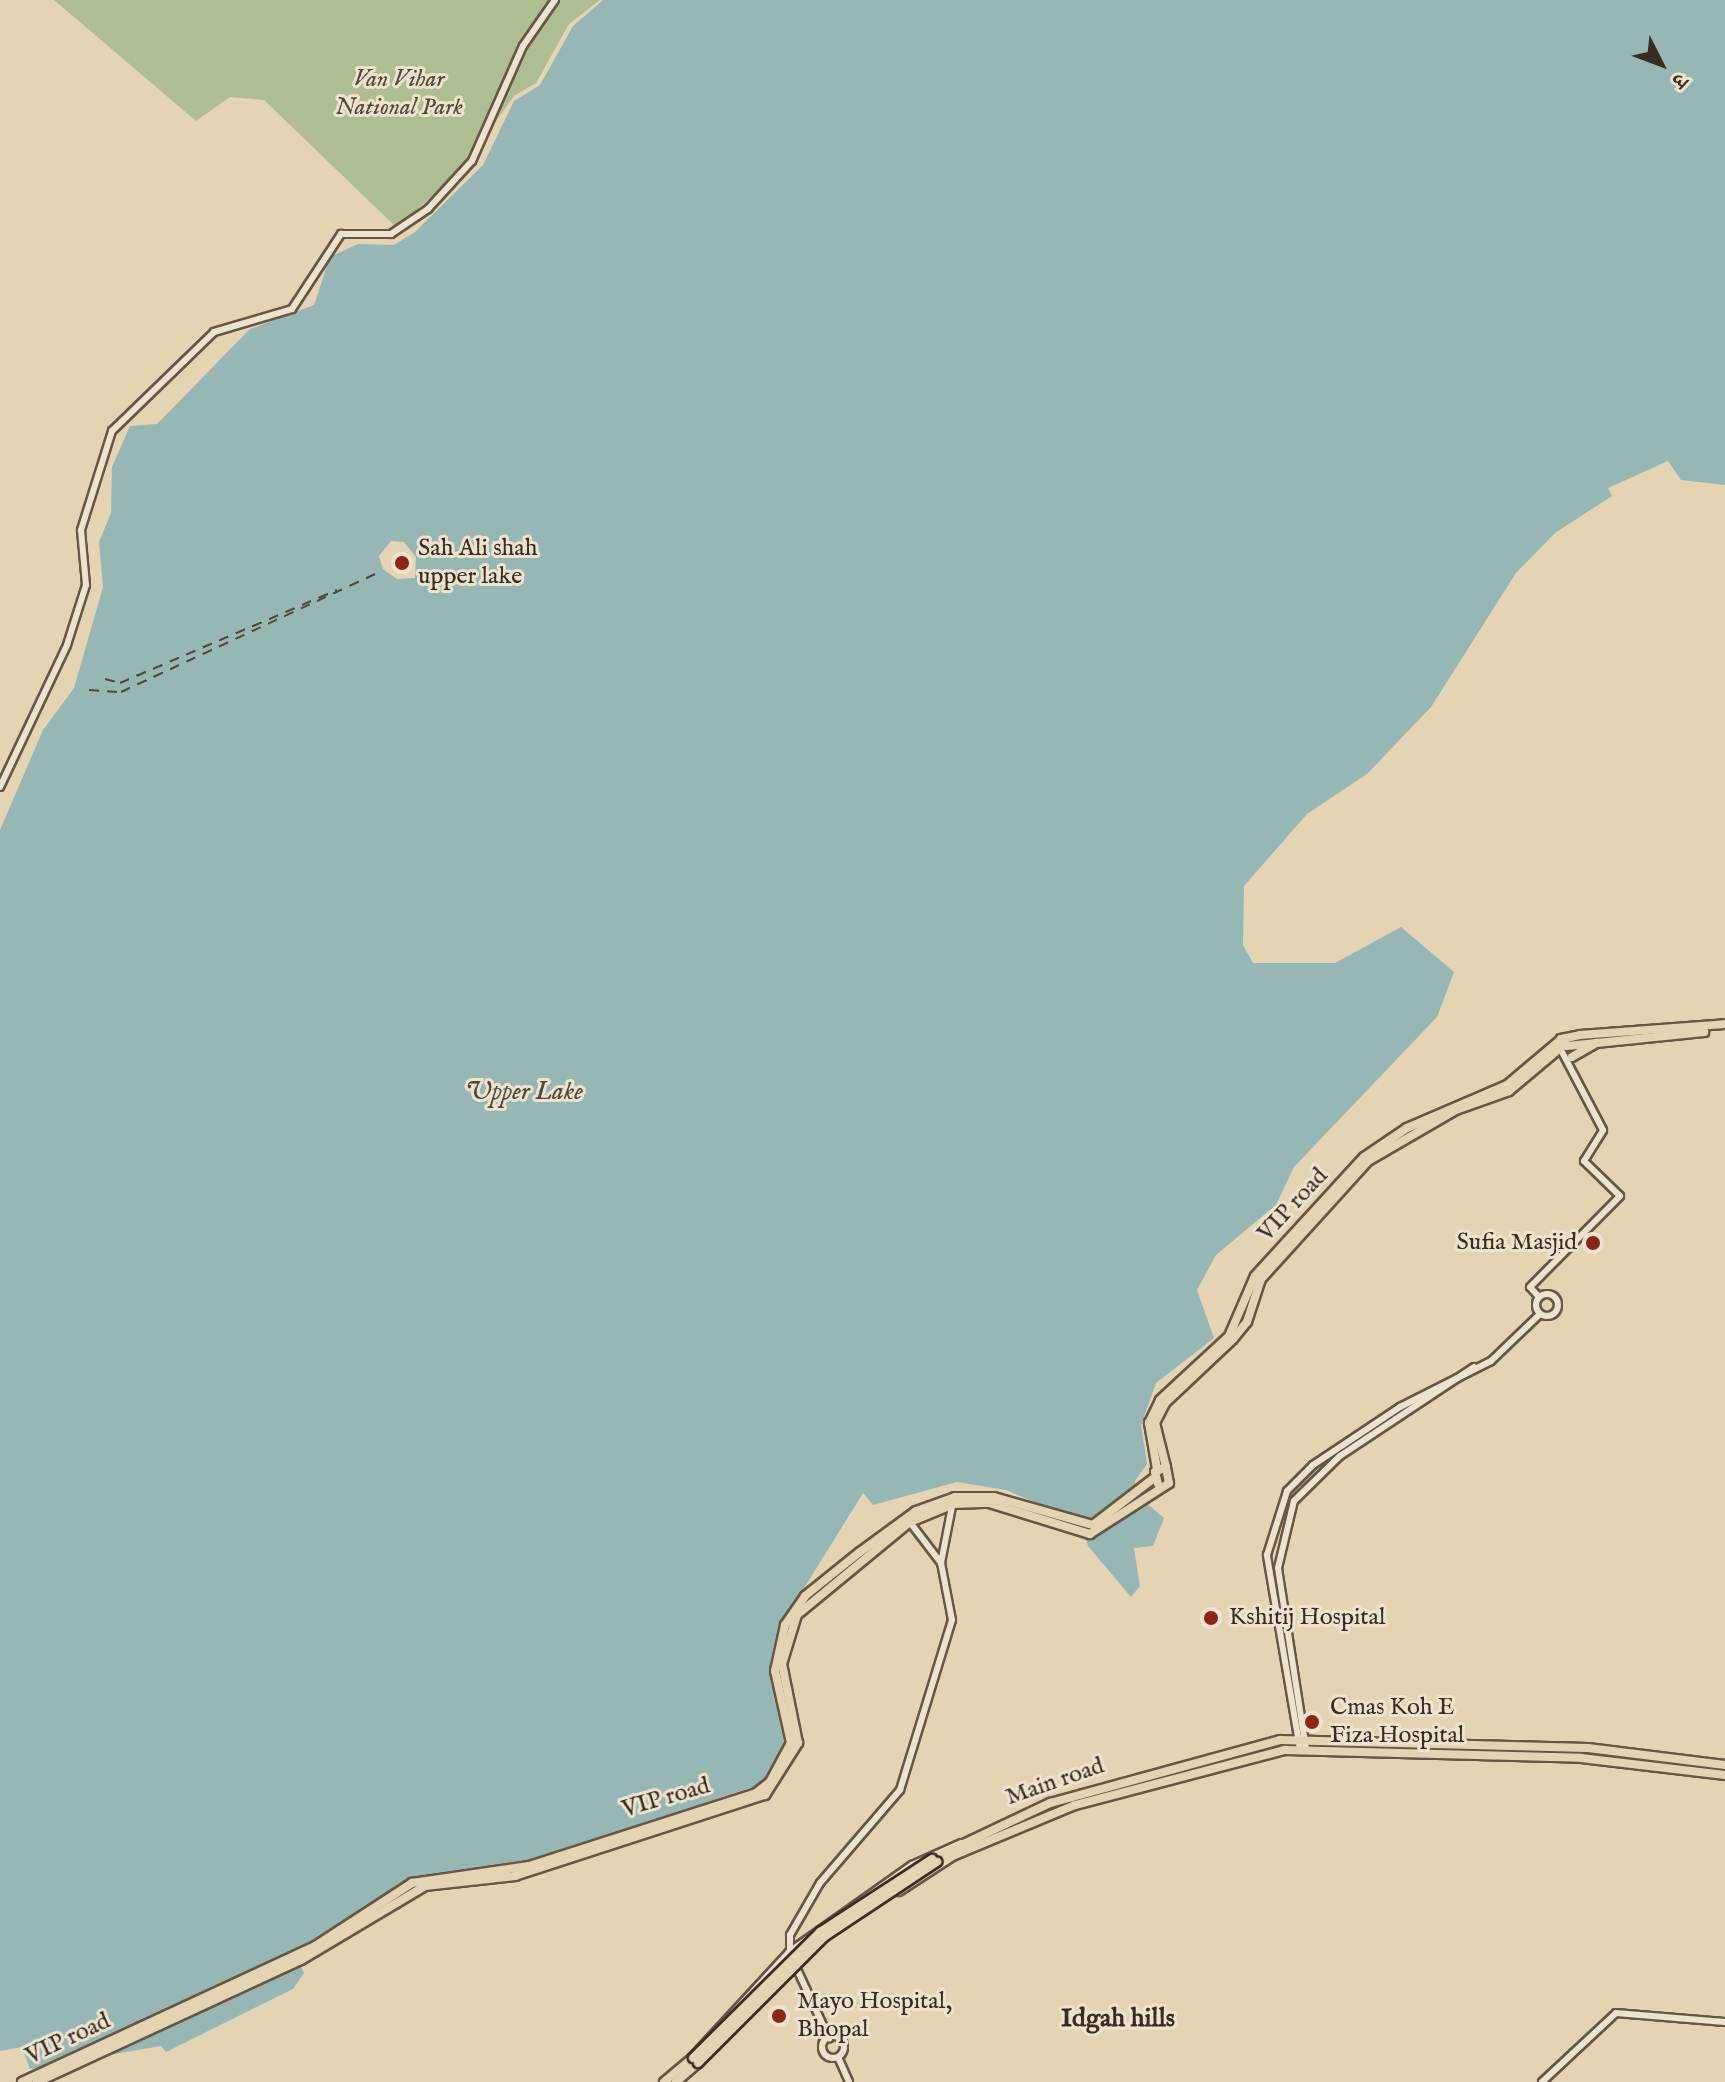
<!DOCTYPE html>
<html>
<head>
<meta charset="utf-8">
<style>
  body { margin:0 }
  #map { position:relative; width:1725px; height:2082px; overflow:hidden; background:#e4d4b4; font-family:"IM FELL English","Noto Serif Devanagari",serif }
  div>[style] { position:absolute }
  .green>* { inset:0; background:#aebe92 }
  .water>* { inset:0; background:#97b7b4 }
  .ferry>* { height:2px; margin-top:-1px; transform-origin:0; background:repeating-linear-gradient(90deg,#4e483d 0 10px,transparent 0 18px) }
  .roads { filter:drop-shadow(2px 0 #665644) drop-shadow(-2px 0 #665644) drop-shadow(0 2px #665644) drop-shadow(0 -2px #665644) }
  .minor>* { height:6px; margin:-3px; padding:0 3px; transform-origin:3px; border-radius:3px; background:#ede3ce }
  .minor>.ring { margin:-3px; padding:0; box-sizing:content-box; background:none; border:6px solid #ede3ce; border-radius:50% }
  .major>* { height:8px; margin:-4px; padding:0 4px; transform-origin:4px; border-radius:4px; background:#e4d4b4 }
  .bridges { filter:drop-shadow(2px 0 #3c2c1f) drop-shadow(-2px 0 #3c2c1f) drop-shadow(0 2px #3c2c1f) drop-shadow(0 -2px #3c2c1f) }
  .major-bridge>* { height:8px; margin:-4px; padding:0 4px; transform-origin:4px; border-radius:4px; background:#e4d4b4 }
  .dots>* { width:22px; height:22px; translate:-50% -50%; box-sizing:border-box; border:4px solid #ede3ce; border-radius:50% }
  span { translate:-50% -50%; white-space:nowrap; text-align:center; line-height:1.15; -webkit-text-stroke:6px #ede3ce; paint-order:stroke }
  .park-label { font-size:24px; color:#534936; font-style:italic }
  .poi-label { font-size:24px; color:#3c2c1f }
  .left { translate:0 -50%; text-align:left }
  .right { translate:-100% -50%; text-align:right }
  .street-label { font-size:24px; color:#3c2c1f }
  .water-label { font-size:26px; color:#4e483d; font-style:italic }
  .neighbourhood-label { font-size:26px; color:#3c2c1f; font-weight:700 }
  .north { position:absolute; left:1621px; top:24px; width:80px; height:80px; -webkit-text-stroke:6px #ede3ce; paint-order:stroke; rotate:132deg; font-size:22px; font-weight:700; line-height:32px; text-align:center; color:#3c2c1f }
  .north::after { content:''; display:block; margin:auto; width:28px; height:36px; background:#3c2c1f; clip-path:polygon(50% 0,100% 100%,50% 72%,0 100%) }
</style>
</head>
<body>
<div id="map">
  <div class="green">
    <i style="clip-path:polygon(54px 0,600px 0,569px 24px,536px 83px,514px 96px,457px 175px,396px 227px,264px 100px,230px 97px,196px 121px)"></i>
  </div>
  <div class="water">
    <i style="clip-path:polygon(evenodd,603px 0,1725px 0,1725px 485px,1681px 480px,1668px 461px,1608px 488px,1612px 496px,1555px 533px,1516px 573px,1431px 707px,1367px 774px,1307px 814px,1244px 886px,1243px 945px,1253px 963px,1335px 963px,1401px 927px,1454px 972px,1437px 1017px,1294px 1167px,1276px 1205px,1216px 1255px,1197px 1290px,1214px 1338px,1156px 1383px,1141px 1425px,1147px 1464px,1135px 1481px,1138px 1496px,1164px 1518px,1153px 1546px,1134px 1548px,1140px 1586px,1131px 1597px,1088px 1546px,1081px 1522px,1006px 1490px,957px 1482px,873px 1505px,863px 1493px,780px 1627px,770px 1674px,785px 1745px,764px 1783px,524px 1863px,408px 1880px,293px 1952px,304px 1973px,293px 1989px,166px 2052px,161px 2046px,30px 2069px,22px 2047px,0 2051px,0 830px,43px 730px,74px 688px,103px 587px,99px 542px,111px 513px,112px 467px,130px 426px,157px 424px,250px 329px,314px 305px,330px 257px,358px 244px,394px 245px,415px 232px,483px 165px,514px 101px,540px 85px,573px 26px,603px 0,391px 541px,404px 542px,416px 557px,415px 578px,397px 579px,383px 569px,379px 556px,391px 541px)"></i>
  </div>
  <div class="ferry">
    <i style="left:105px;top:679px;width:16px;rotate:15deg"></i>
    <i style="left:120px;top:683px;width:236px;rotate:-23.2deg"></i>
    <i style="left:89px;top:690px;width:32px;rotate:4deg"></i>
    <i style="left:121px;top:692px;width:285px;rotate:-24.9deg"></i>
  </div>
  <div class="roads">
    <div class="minor">
      <i style="left:0;top:787px;width:157px;rotate:-64.7deg"></i>
      <i style="left:67px;top:645px;width:63px;rotate:-72.4deg"></i>
      <i style="left:86px;top:585px;width:55px;rotate:-95.2deg"></i>
      <i style="left:81px;top:530px;width:104px;rotate:-72.6deg"></i>
      <i style="left:112px;top:431px;width:142px;rotate:-44.1deg"></i>
      <i style="left:214px;top:332px;width:81px;rotate:-16.4deg"></i>
      <i style="left:292px;top:309px;width:90px;rotate:-56.8deg"></i>
      <i style="left:341px;top:234px;width:50px"></i>
      <i style="left:391px;top:234px;width:45px;rotate:-34deg"></i>
      <i style="left:428px;top:209px;width:65px;rotate:-47.5deg"></i>
      <i style="left:472px;top:161px;width:126px;rotate:-66.1deg"></i>
      <i style="left:523px;top:46px;width:56px;rotate:-55.2deg"></i>
      <i class="ring" style="left:1536px;top:1294px;width:16px;height:16px"></i>
      <i style="left:1539px;top:1297px;width:13px;rotate:-132deg"></i>
      <i style="left:1530px;top:1287px;width:128px;rotate:-45.3deg"></i>
      <i style="left:1620px;top:1196px;width:50px;rotate:-135.8deg"></i>
      <i style="left:1584px;top:1161px;width:36px;rotate:-58deg"></i>
      <i style="left:1603px;top:1130px;width:93px;rotate:-117.7deg"></i>
      <i style="left:909px;top:1521px;width:53px;rotate:52.7deg"></i>
      <i style="left:1300px;top:1749px;width:197px;rotate:-99.7deg"></i>
      <i style="left:1267px;top:1555px;width:67px;rotate:-72.6deg"></i>
      <i style="left:1287px;top:1491px;width:37px;rotate:-45deg"></i>
      <i style="left:1313px;top:1465px;width:105px;rotate:-33.7deg"></i>
      <i style="left:1400px;top:1407px;width:102px;rotate:-26.8deg"></i>
      <i style="left:1491px;top:1361px;width:68px;rotate:-43.8deg"></i>
      <i style="left:1306px;top:1749px;width:183px;rotate:-98.8deg"></i>
      <i style="left:1278px;top:1568px;width:69px;rotate:-76.6deg"></i>
      <i style="left:1294px;top:1501px;width:64px;rotate:-44.4deg"></i>
      <i style="left:1340px;top:1456px;width:161px;rotate:-33.6deg"></i>
      <i style="left:899px;top:1892px;width:68px;rotate:-33deg"></i>
      <i style="left:790px;top:1955px;width:20px;rotate:-90deg"></i>
      <i style="left:790px;top:1935px;width:60px;rotate:-60deg"></i>
      <i style="left:820px;top:1883px;width:123px;rotate:-49.3deg"></i>
      <i style="left:900px;top:1790px;width:178px;rotate:-73deg"></i>
      <i style="left:952px;top:1620px;width:58px;rotate:-100.9deg"></i>
      <i style="left:941px;top:1563px;width:63px;rotate:-79deg"></i>
      <i style="left:795px;top:1965px;width:81px;rotate:65deg"></i>
      <i class="ring" style="left:822px;top:2036px;width:16px;height:16px"></i>
      <i style="left:838px;top:2057px;width:27px;rotate:66deg"></i>
      <i style="left:683px;top:2067px;width:156px;rotate:-47.3deg"></i>
      <i style="left:789px;top:1952px;width:151px;rotate:-35.3deg"></i>
      <i style="left:912px;top:1865px;width:54px;rotate:-24.2deg"></i>
      <i style="left:1542px;top:2082px;width:101px;rotate:-43deg"></i>
      <i style="left:1616px;top:2013px;width:109px;rotate:4.7deg"></i>
    </div>
    <div class="major">
      <i style="left:1565px;top:1040px;width:9px;rotate:131deg"></i>
      <i style="left:1559px;top:1047px;width:8px;rotate:-76deg"></i>
      <i style="left:1561px;top:1039px;width:19px;rotate:-12deg"></i>
      <i style="left:1580px;top:1035px;width:145px;rotate:-4.3deg"></i>
      <i style="left:1567px;top:1046px;width:138px;rotate:-5.8deg"></i>
      <i style="left:1572px;top:1057px;width:28px;rotate:-30deg"></i>
      <i style="left:1166px;top:1467px;width:45px;rotate:-104deg"></i>
      <i style="left:1155px;top:1423px;width:22px;rotate:-63deg"></i>
      <i style="left:1165px;top:1403px;width:93px;rotate:-43.3deg"></i>
      <i style="left:1233px;top:1339px;width:22px;rotate:-51deg"></i>
      <i style="left:1247px;top:1322px;width:45px;rotate:-72deg"></i>
      <i style="left:1261px;top:1279px;width:159px;rotate:-47.8deg"></i>
      <i style="left:1368px;top:1161px;width:102px;rotate:-30.1deg"></i>
      <i style="left:1456px;top:1110px;width:56px;rotate:-19.7deg"></i>
      <i style="left:1509px;top:1091px;width:67px;rotate:-40.1deg"></i>
      <i style="left:1157px;top:1469px;width:47px;rotate:-99.9deg"></i>
      <i style="left:1149px;top:1423px;width:25px;rotate:-64deg"></i>
      <i style="left:1160px;top:1400px;width:94px;rotate:-42.8deg"></i>
      <i style="left:1229px;top:1336px;width:65px;rotate:-66.6deg"></i>
      <i style="left:1255px;top:1276px;width:161px;rotate:-47.5deg"></i>
      <i style="left:1364px;top:1157px;width:52px;rotate:-34deg"></i>
      <i style="left:1407px;top:1128px;width:109px;rotate:-23.3deg"></i>
      <i style="left:1507px;top:1085px;width:67px;rotate:-40.1deg"></i>
      <i style="left:932px;top:1859px;width:131px;rotate:-25.4deg"></i>
      <i style="left:1050px;top:1803px;width:238px;rotate:-15.3deg"></i>
      <i style="left:1280px;top:1740px;width:308px;rotate:1.5deg"></i>
      <i style="left:1588px;top:1748px;width:138px;rotate:7.1deg"></i>
      <i style="left:938px;top:1862px;width:148px;rotate:-22.6deg"></i>
      <i style="left:1075px;top:1805px;width:217px;rotate:-14.7deg"></i>
      <i style="left:1285px;top:1750px;width:296px;rotate:1.5deg"></i>
      <i style="left:1581px;top:1758px;width:145px;rotate:6.7deg"></i>
      <i style="left:22px;top:2082px;width:323px;rotate:-24.9deg"></i>
      <i style="left:315px;top:1946px;width:116px;rotate:-33deg"></i>
      <i style="left:412px;top:1883px;width:118px;rotate:-8.3deg"></i>
      <i style="left:529px;top:1866px;width:238px;rotate:-17.8deg"></i>
      <i style="left:756px;top:1793px;width:18px;rotate:-38deg"></i>
      <i style="left:770px;top:1782px;width:44px;rotate:-61.7deg"></i>
      <i style="left:791px;top:1743px;width:74px;rotate:-102.5deg"></i>
      <i style="left:775px;top:1671px;width:47px;rotate:-77.7deg"></i>
      <i style="left:785px;top:1625px;width:35px;rotate:-55deg"></i>
      <i style="left:805px;top:1596px;width:70px;rotate:-38.7deg"></i>
      <i style="left:860px;top:1552px;width:69px;rotate:-36.2deg"></i>
      <i style="left:916px;top:1511px;width:41px;rotate:-19.7deg"></i>
      <i style="left:955px;top:1497px;width:39px"></i>
      <i style="left:994px;top:1497px;width:103px;rotate:15.8deg"></i>
      <i style="left:1093px;top:1525px;width:77px;rotate:-37.6deg"></i>
      <i style="left:37px;top:2082px;width:291px;rotate:-24.8deg"></i>
      <i style="left:301px;top:1960px;width:144px;rotate:-30.8deg"></i>
      <i style="left:425px;top:1886px;width:91px;rotate:-6.3deg"></i>
      <i style="left:515px;top:1876px;width:263px;rotate:-18deg"></i>
      <i style="left:765px;top:1795px;width:62px;rotate:-57.6deg"></i>
      <i style="left:798px;top:1743px;width:81px;rotate:-101.4deg"></i>
      <i style="left:782px;top:1664px;width:51px;rotate:-73deg"></i>
      <i style="left:797px;top:1615px;width:146px;rotate:-39.5deg"></i>
      <i style="left:910px;top:1522px;width:48px;rotate:-22.2deg"></i>
      <i style="left:954px;top:1504px;width:35px;rotate:-2deg"></i>
      <i style="left:989px;top:1503px;width:106px;rotate:17.1deg"></i>
      <i style="left:1090px;top:1534px;width:94px;rotate:-32.8deg"></i>
      <i style="left:1169px;top:1483px;width:16px;rotate:-101deg"></i>
      <i style="left:1166px;top:1467px;width:12px;rotate:156deg"></i>
      <i style="left:1155px;top:1472px;width:12px;rotate:76deg"></i>
      <i style="left:664px;top:2082px;width:38px;rotate:-40deg"></i>
      <i style="left:676px;top:2082px;width:29px;rotate:-41deg"></i>
    </div>
  </div>
  <div class="bridges">
    <div class="major-bridge">
      <i style="left:693px;top:2058px;width:179px;rotate:-44.8deg"></i>
      <i style="left:820px;top:1932px;width:134px;rotate:-33.1deg"></i>
      <i style="left:698px;top:2063px;width:178px;rotate:-45deg"></i>
      <i style="left:824px;top:1937px;width:136px;rotate:-33.6deg"></i>
    </div>
  </div>
  <div class="dots">
    <i style="left:402px;top:563px;background:#8f2418"></i>
    <i style="left:1593px;top:1243px;background:#8f2418"></i>
    <i style="left:1211px;top:1618px;background:#8f2418"></i>
    <i style="left:1312px;top:1722px;background:#8f2418"></i>
    <i style="left:779px;top:2016px;background:#8f2418"></i>
  </div>
  <div class="park-label">
    <span style="left:399px;top:94px">Van Vihar<br>National Park</span>
  </div>
  <div class="poi-label">
    <span class="left" style="left:418px;top:563px">Sah Ali shah<br>upper lake</span>
    <span class="right" style="left:1577px;top:1243px">Sufia Masjid</span>
    <span class="left" style="left:1229px;top:1618px">Kshitij Hospital</span>
    <span class="left" style="left:1330px;top:1722px">Cmas Koh E<br>Fiza Hospital</span>
    <span class="left" style="left:797px;top:2016px">Mayo Hospital,<br>Bhopal</span>
  </div>
  <div class="street-label">
    <span style="left:1293px;top:1205px;rotate:-47deg">VIP road</span>
    <span style="left:1055px;top:1782px;rotate:-19deg">Main road</span>
    <span style="left:666px;top:1798px;rotate:-16deg">VIP road</span>
    <span style="left:68px;top:2039px;rotate:-25deg">VIP road</span>
  </div>
  <div class="water-label">
    <span style="left:524px;top:1092px">Upper Lake</span>
  </div>
  <div class="neighbourhood-label">
    <span style="left:1118px;top:2019px">Idgah hills</span>
  </div>
  <div class="north">उ</div>
</div>
</body>
</html>
